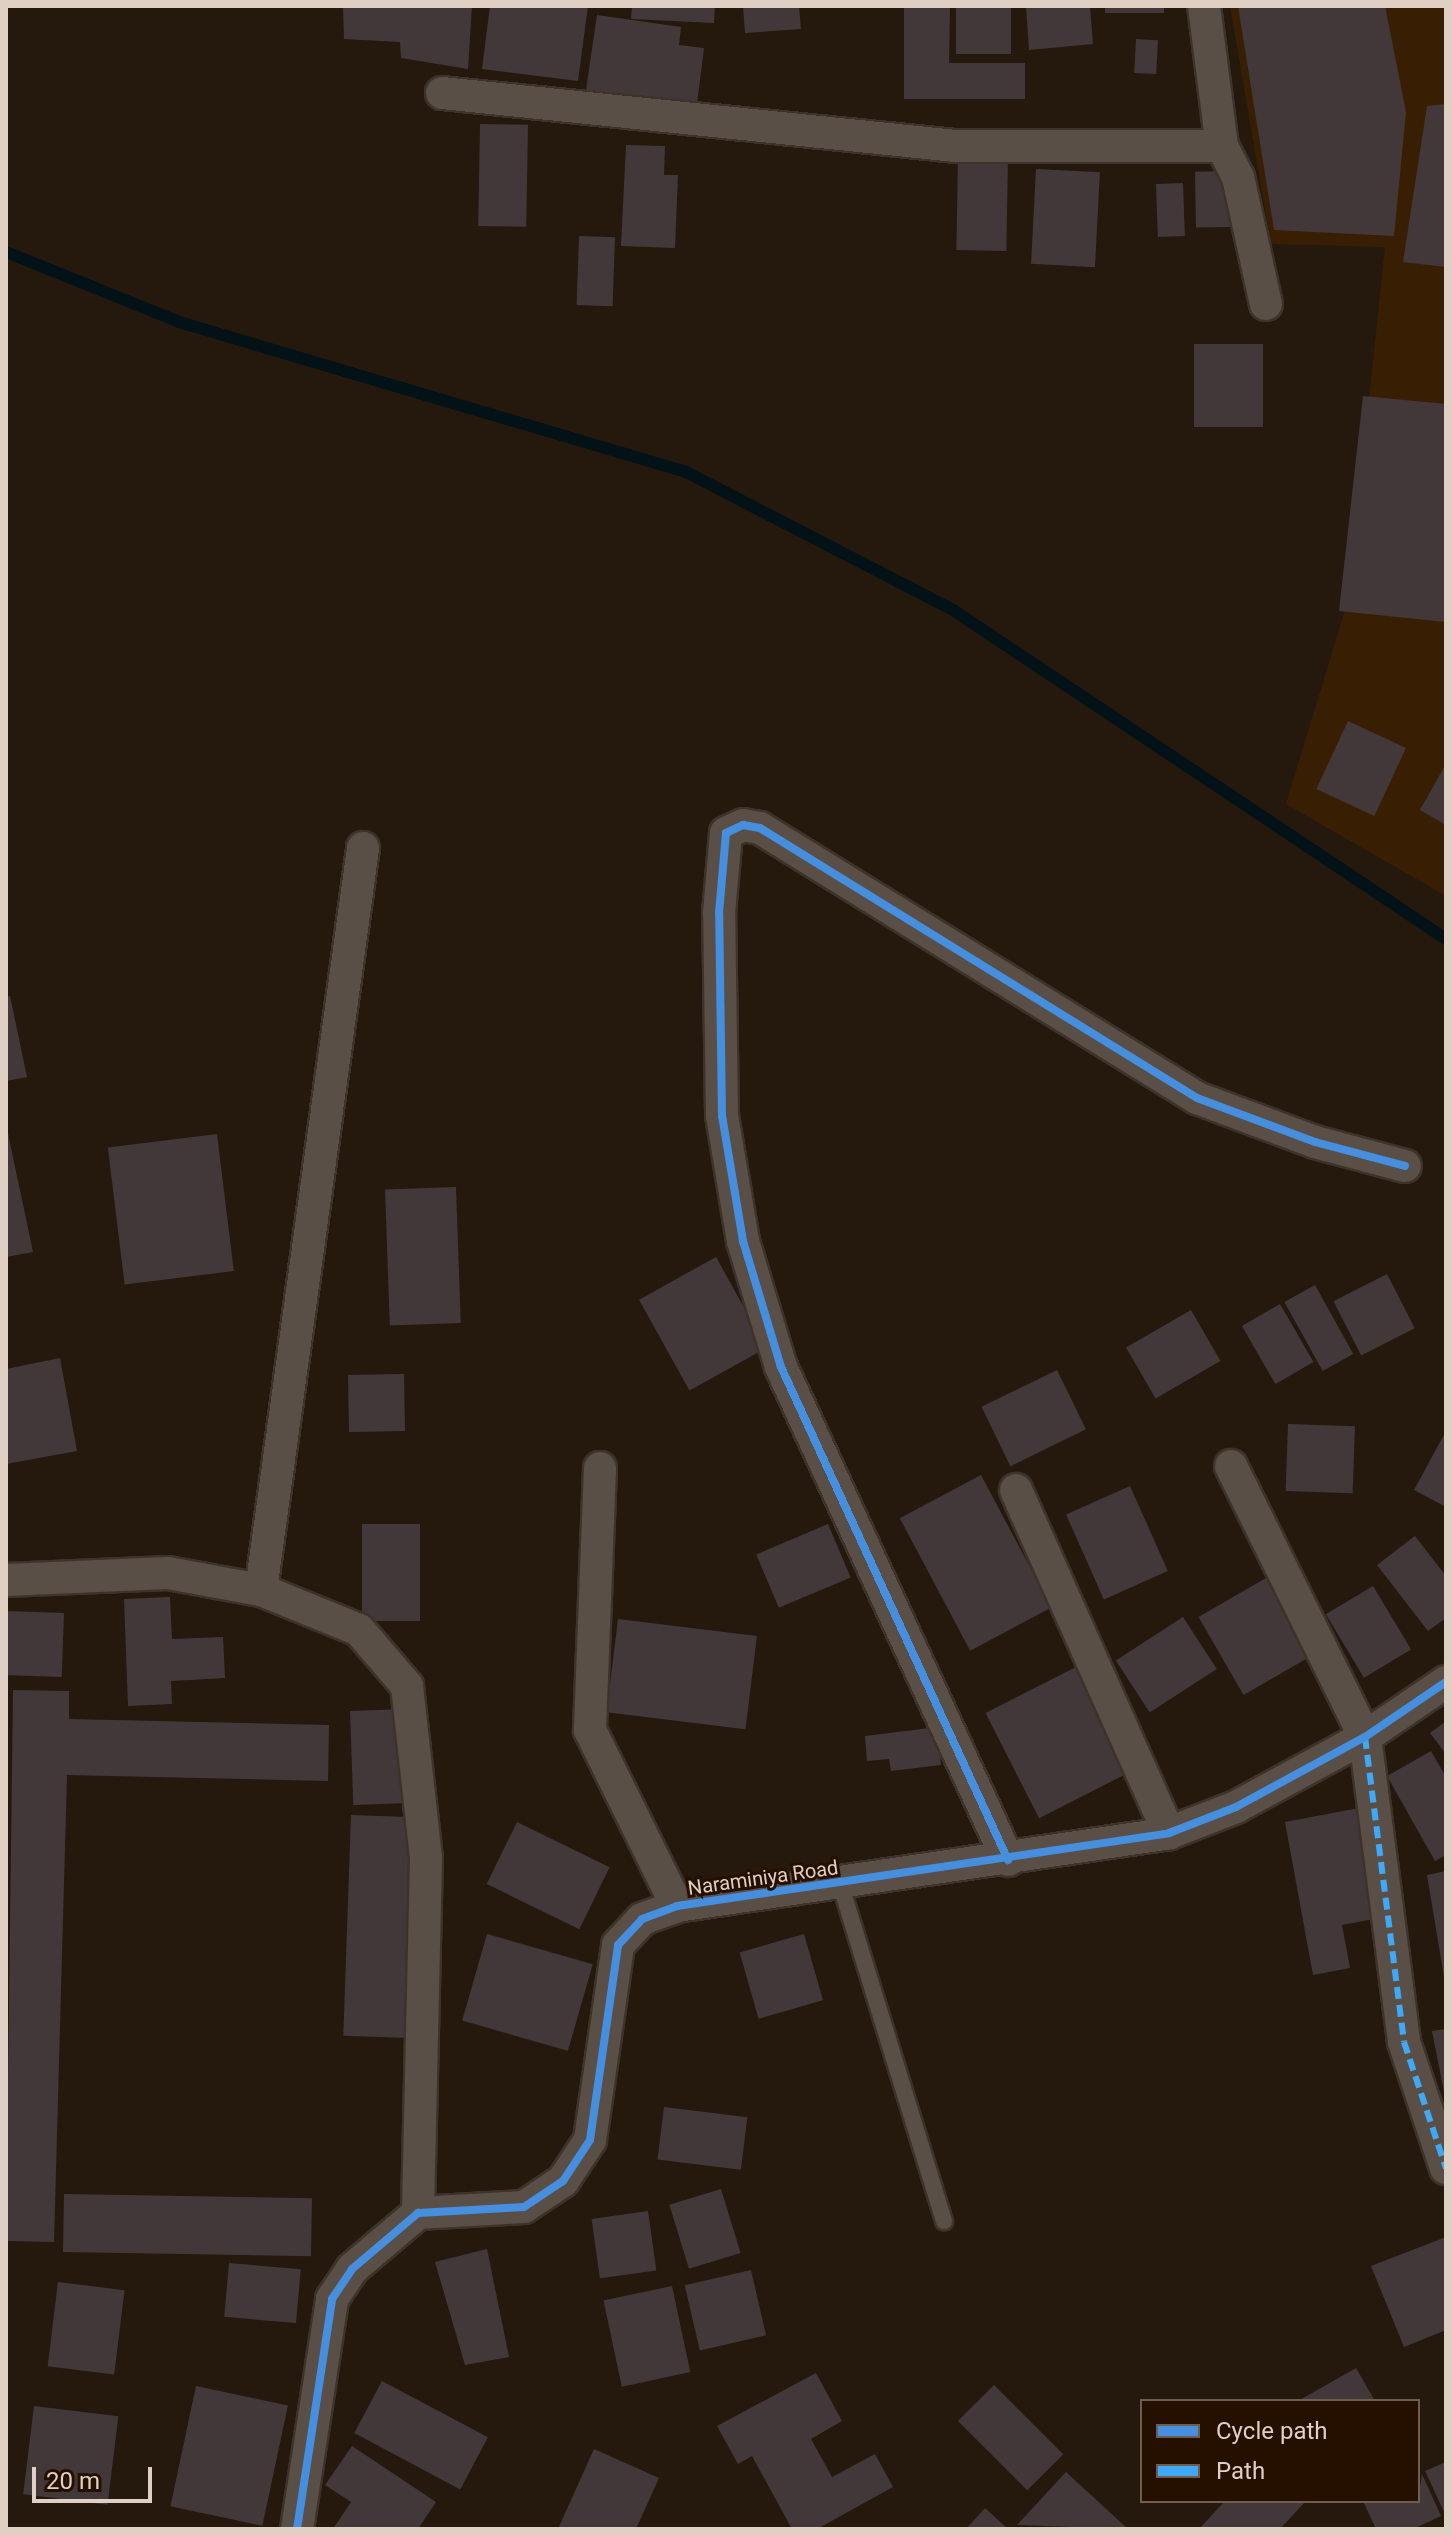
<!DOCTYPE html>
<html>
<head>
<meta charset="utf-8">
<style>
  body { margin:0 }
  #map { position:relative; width:1452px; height:2535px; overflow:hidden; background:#25190d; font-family:Roboto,sans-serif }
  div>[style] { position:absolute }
  .built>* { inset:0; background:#381f03 }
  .stream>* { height:12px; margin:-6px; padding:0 6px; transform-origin:6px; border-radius:6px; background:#031216 }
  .building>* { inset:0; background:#42383a; transform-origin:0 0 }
  .roads { filter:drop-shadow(2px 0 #3d332b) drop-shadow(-2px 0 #3d332b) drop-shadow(0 2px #3d332b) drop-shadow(0 -2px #3d332b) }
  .lane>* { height:16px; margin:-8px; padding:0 8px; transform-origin:8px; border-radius:8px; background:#594f46 }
  .street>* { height:32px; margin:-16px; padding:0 16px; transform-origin:16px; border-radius:16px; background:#594f46 }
  .quiet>* { height:6px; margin-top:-3px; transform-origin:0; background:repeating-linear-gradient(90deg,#3fa9f5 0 12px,transparent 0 18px) }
  .cycleway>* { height:8px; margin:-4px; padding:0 4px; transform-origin:4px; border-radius:4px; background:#468fdf }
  span { translate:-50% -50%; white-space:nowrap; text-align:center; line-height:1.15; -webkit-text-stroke:6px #251000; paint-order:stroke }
  .street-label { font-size:20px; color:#dfd0c3 }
  .frame { position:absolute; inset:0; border:8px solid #dfd0c3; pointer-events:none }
  .legend { position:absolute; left:1140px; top:2399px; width:280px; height:104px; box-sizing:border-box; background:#251000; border:2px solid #6f5d4e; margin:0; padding:10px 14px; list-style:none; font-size:24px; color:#dfd0c3 }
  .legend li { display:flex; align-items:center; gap:16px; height:40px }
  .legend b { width:40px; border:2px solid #6f5d4e }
  .scale { position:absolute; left:32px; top:2467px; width:120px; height:36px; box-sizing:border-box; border:4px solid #dfd0c3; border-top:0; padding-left:10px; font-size:24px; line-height:28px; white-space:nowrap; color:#dfd0c3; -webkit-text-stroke:6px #251000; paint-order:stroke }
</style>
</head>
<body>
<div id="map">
  <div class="built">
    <i style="clip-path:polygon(1230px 6px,1446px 6px,1446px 896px,1286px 804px,1348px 600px,1385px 247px,1271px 244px)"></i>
  </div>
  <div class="stream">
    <i style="left:6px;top:252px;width:187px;rotate:22deg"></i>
    <i style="left:179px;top:322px;width:529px;rotate:16.48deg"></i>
    <i style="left:686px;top:472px;width:301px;rotate:27.3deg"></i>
    <i style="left:953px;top:610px;width:593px;rotate:33.72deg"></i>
  </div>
  <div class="building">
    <i style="clip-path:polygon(343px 6px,472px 6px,468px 69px,401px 58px,400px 42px,344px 39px)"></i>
    <i style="clip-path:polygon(490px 6px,588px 6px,578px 81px,482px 69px)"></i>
    <i style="clip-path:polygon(632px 6px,715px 6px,714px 23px,631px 19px)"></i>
    <i style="clip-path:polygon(743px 6px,799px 6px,801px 29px,745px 33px)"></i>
    <i style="clip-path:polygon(904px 6px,950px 6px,949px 63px,1025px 63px,1025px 99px,904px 99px)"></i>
    <i style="left:956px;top:6px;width:55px;height:48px"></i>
    <i style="clip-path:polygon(1026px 6px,1090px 6px,1093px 44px,1029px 50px)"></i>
    <i style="left:1105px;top:6px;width:59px;height:7px"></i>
    <i style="clip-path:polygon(1238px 6px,1385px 6px,1406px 112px,1394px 236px,1274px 230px)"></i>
    <i style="clip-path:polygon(597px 15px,681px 27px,679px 45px,704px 48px,697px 104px,586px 90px)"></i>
    <i style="left:1136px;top:39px;width:22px;height:34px;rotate:3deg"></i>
    <i style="clip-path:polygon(1446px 104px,1446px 267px,1403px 262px,1427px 106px)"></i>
    <i style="left:480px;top:124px;width:48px;height:102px;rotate:1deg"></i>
    <i style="clip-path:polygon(626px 145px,665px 146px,664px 175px,678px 175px,675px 248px,621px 246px)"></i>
    <i style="left:1008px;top:156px;width:95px;height:50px;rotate:91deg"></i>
    <i style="left:1036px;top:169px;width:64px;height:95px;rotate:3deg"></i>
    <i style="left:1231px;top:171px;width:56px;height:36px;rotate:89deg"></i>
    <i style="left:1183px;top:183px;width:53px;height:27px;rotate:88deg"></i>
    <i style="left:579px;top:236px;width:36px;height:69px;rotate:2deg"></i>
    <i style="left:1194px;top:344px;width:69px;height:83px"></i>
    <i style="clip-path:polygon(1363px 396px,1446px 404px,1446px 622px,1339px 611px)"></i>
    <i style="left:1348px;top:721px;width:64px;height:75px;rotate:25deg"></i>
    <i style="clip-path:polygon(1446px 764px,1446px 825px,1420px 810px)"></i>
    <i style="clip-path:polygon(10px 996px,27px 1077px,6px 1081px,6px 997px)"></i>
    <i style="clip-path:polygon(6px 1124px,33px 1252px,6px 1257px)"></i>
    <i style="left:217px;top:1134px;width:138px;height:110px;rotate:83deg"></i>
    <i style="left:456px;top:1187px;width:136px;height:71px;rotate:88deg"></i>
    <i style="left:716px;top:1257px;width:104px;height:88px;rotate:61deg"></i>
    <i style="left:1387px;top:1274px;width:61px;height:60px;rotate:63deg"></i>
    <i style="left:1315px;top:1285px;width:79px;height:35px;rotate:61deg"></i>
    <i style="left:1280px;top:1304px;width:67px;height:44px;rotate:60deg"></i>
    <i style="left:1191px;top:1310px;width:59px;height:75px;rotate:60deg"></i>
    <i style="clip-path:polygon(60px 1358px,77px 1451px,6px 1464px,6px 1369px)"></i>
    <i style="left:1057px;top:1370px;width:66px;height:84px;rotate:64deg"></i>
    <i style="left:404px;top:1374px;width:57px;height:56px;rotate:89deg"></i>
    <i style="left:1288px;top:1424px;width:67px;height:67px;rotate:2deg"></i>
    <i style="clip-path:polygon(1446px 1431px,1446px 1507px,1414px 1490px)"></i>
    <i style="left:981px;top:1475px;width:150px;height:92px;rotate:62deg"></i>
    <i style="left:1130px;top:1486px;width:93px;height:70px;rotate:66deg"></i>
    <i style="left:362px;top:1524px;width:58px;height:97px"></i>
    <i style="left:828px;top:1524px;width:58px;height:78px;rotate:67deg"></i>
    <i style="clip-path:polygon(1415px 1536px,1446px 1576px,1446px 1618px,1428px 1631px,1377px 1565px)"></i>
    <i style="left:1273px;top:1574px;width:90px;height:86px;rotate:60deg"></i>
    <i style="left:1373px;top:1586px;width:74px;height:55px;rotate:59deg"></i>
    <i style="clip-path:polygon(170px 1597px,172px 1639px,223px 1637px,225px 1678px,171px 1681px,172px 1704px,128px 1706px,124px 1599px)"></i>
    <i style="left:6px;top:1611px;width:58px;height:64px;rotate:2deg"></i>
    <i style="left:1183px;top:1617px;width:62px;height:80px;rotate:57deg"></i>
    <i style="left:618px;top:1619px;width:140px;height:94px;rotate:7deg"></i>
    <i style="left:1080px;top:1665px;width:118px;height:106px;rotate:63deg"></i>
    <i style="clip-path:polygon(13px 1690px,69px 1691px,69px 1719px,329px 1725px,328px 1781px,67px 1775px,54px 2242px,6px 2241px)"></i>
    <i style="left:406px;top:1709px;width:94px;height:56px;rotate:88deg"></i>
    <i style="clip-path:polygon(1446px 1721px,1446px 1754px,1430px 1733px)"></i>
    <i style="clip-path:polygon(938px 1727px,941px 1765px,891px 1771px,889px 1759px,867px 1761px,865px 1736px)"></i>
    <i style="clip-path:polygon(1431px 1751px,1446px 1777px,1446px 1855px,1435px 1861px,1387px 1776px)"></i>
    <i style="clip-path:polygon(1359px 1808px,1379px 1918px,1342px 1925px,1350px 1968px,1313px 1975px,1285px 1822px)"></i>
    <i style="left:351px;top:1815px;width:64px;height:221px;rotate:2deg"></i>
    <i style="left:517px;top:1822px;width:103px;height:69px;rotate:26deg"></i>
    <i style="clip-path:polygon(1446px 1871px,1446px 1976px,1444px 1977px,1427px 1875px)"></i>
    <i style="left:487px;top:1934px;width:110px;height:90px;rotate:16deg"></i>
    <i style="left:804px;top:1934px;width:69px;height:67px;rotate:74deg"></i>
    <i style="clip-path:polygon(1446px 2029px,1446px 2096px,1445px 2097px,1432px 2031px)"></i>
    <i style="left:664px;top:2107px;width:84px;height:53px;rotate:7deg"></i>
    <i style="left:721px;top:2189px;width:67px;height:54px;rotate:73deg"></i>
    <i style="left:64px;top:2194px;width:248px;height:58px;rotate:1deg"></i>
    <i style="left:648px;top:2211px;width:60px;height:57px;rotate:82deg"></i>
    <i style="clip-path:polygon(1446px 2237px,1446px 2330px,1404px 2347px,1371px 2266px)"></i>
    <i style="clip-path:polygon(487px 2249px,509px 2357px,465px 2365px,435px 2262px)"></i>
    <i style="left:229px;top:2263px;width:72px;height:54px;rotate:5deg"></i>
    <i style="left:751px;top:2270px;width:67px;height:68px;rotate:77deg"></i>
    <i style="left:58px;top:2282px;width:67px;height:85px;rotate:7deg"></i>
    <i style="left:672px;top:2286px;width:88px;height:70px;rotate:78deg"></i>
    <i style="clip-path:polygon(1356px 2368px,1375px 2401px,1298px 2401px)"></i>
    <i style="clip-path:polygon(816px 2373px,842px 2421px,811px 2439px,832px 2477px,875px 2454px,893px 2487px,817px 2529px,792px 2529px,752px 2456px,738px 2464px,717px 2426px)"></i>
    <i style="left:382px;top:2381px;width:120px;height:59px;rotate:28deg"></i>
    <i style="left:994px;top:2385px;width:98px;height:51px;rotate:45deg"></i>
    <i style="left:196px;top:2386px;width:94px;height:123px;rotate:12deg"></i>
    <i style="left:34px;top:2406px;width:85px;height:89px;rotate:7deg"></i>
    <i style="clip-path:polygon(352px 2446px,436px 2502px,418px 2529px,333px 2529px,351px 2502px,325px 2485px)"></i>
    <i style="clip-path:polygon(594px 2449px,659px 2478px,636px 2529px,558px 2529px)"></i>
    <i style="clip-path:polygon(1446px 2462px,1446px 2516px,1425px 2471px)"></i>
    <i style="clip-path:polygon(1066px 2472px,1128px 2529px,1017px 2525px)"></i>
    <i style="clip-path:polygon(1422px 2474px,1441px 2516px,1413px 2529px,1376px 2529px,1363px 2501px,1418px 2501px)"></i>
    <i style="clip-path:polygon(1225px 2501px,1306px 2501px,1280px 2529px,1199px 2529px)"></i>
    <i style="clip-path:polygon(985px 2508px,1008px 2529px,966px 2529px)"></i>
  </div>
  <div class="roads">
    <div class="lane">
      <i style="left:840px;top:1883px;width:354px;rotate:72.9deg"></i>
    </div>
    <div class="street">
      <i style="left:1204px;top:6px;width:141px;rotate:82.7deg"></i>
      <i style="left:1222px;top:146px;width:35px;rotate:63deg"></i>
      <i style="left:1238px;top:177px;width:130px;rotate:77.6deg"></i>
      <i style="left:442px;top:93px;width:517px;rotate:5.89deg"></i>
      <i style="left:956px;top:146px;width:266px"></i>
      <i style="left:1231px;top:1466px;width:302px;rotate:63.7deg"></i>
      <i style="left:1365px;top:1737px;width:307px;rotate:82.7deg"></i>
      <i style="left:1404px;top:2042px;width:133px;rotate:71.6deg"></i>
      <i style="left:600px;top:1468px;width:262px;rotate:92.2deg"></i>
      <i style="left:590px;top:1730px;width:196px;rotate:63.7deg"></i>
      <i style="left:1016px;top:1490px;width:376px;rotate:66deg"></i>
      <i style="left:6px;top:1580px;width:162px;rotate:-2.5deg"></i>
      <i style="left:168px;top:1573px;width:95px;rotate:10.4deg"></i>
      <i style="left:261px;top:1590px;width:106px;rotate:22.2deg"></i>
      <i style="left:359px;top:1630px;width:74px;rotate:49.4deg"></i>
      <i style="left:407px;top:1686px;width:173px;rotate:83.7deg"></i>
      <i style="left:426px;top:1858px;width:355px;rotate:91.3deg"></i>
      <i style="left:261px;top:1590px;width:749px;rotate:-82.17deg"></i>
      <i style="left:1008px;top:1860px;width:543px;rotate:-114.72deg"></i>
      <i style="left:781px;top:1367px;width:132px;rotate:-106.8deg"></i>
      <i style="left:743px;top:1241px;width:127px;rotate:-99.5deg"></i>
      <i style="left:722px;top:1116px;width:203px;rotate:-90.8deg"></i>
      <i style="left:719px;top:913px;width:80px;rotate:-85deg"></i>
      <i style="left:726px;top:833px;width:19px;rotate:-25deg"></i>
      <i style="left:743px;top:825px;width:17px;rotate:10deg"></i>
      <i style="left:760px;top:828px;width:514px;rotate:31.71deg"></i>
      <i style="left:1197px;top:1098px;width:126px;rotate:20.4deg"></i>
      <i style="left:1315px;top:1142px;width:93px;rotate:14.9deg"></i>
      <i style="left:297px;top:2529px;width:233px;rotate:-81.3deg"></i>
      <i style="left:332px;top:2299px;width:36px;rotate:-56deg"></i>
      <i style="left:352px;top:2269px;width:87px;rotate:-40.3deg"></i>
      <i style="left:418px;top:2213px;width:106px;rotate:-3.2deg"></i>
      <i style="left:524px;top:2207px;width:47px;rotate:-33.7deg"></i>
      <i style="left:563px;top:2181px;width:49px;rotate:-56.6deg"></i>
      <i style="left:590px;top:2140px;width:197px;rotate:-81.8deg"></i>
      <i style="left:618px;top:1945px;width:35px;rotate:-47deg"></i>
      <i style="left:642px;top:1919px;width:37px;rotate:-20deg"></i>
      <i style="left:677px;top:1906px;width:497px;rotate:-8.4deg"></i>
      <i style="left:1169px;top:1833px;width:72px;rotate:-21.2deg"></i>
      <i style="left:1236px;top:1807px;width:147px;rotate:-28.5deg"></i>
      <i style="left:1365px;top:1737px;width:98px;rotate:-34.2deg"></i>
    </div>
  </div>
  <div class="quiet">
    <i style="left:1365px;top:1737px;width:307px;rotate:82.7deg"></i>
    <i style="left:1404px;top:2042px;width:133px;rotate:71.6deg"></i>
  </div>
  <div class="cycleway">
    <i style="left:1008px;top:1860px;width:543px;rotate:-114.72deg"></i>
    <i style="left:781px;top:1367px;width:132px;rotate:-106.8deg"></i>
    <i style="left:743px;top:1241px;width:127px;rotate:-99.5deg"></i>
    <i style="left:722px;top:1116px;width:203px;rotate:-90.8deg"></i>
    <i style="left:719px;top:913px;width:80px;rotate:-85deg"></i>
    <i style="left:726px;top:833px;width:19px;rotate:-25deg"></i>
    <i style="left:743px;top:825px;width:17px;rotate:10deg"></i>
    <i style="left:760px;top:828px;width:514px;rotate:31.71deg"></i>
    <i style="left:1197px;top:1098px;width:126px;rotate:20.4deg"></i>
    <i style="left:1315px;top:1142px;width:93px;rotate:14.9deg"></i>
    <i style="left:297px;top:2529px;width:233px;rotate:-81.3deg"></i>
    <i style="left:332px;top:2299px;width:36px;rotate:-56deg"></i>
    <i style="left:352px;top:2269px;width:87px;rotate:-40.3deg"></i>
    <i style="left:418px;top:2213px;width:106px;rotate:-3.2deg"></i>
    <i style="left:524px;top:2207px;width:47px;rotate:-33.7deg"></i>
    <i style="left:563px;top:2181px;width:49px;rotate:-56.6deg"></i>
    <i style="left:590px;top:2140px;width:197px;rotate:-81.8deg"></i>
    <i style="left:618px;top:1945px;width:35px;rotate:-47deg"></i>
    <i style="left:642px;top:1919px;width:37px;rotate:-20deg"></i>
    <i style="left:677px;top:1906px;width:497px;rotate:-8.4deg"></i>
    <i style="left:1169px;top:1833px;width:72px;rotate:-21.2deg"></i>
    <i style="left:1236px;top:1807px;width:147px;rotate:-28.5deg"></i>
    <i style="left:1365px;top:1737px;width:98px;rotate:-34.2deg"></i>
  </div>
  <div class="street-label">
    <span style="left:763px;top:1878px;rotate:-8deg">Naraminiya Road</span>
  </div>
  <div class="frame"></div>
  <ul class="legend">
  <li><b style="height:10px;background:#468fdf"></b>Cycle path</li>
  <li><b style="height:10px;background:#3fa9f5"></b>Path</li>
  </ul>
  <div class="scale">20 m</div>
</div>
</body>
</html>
